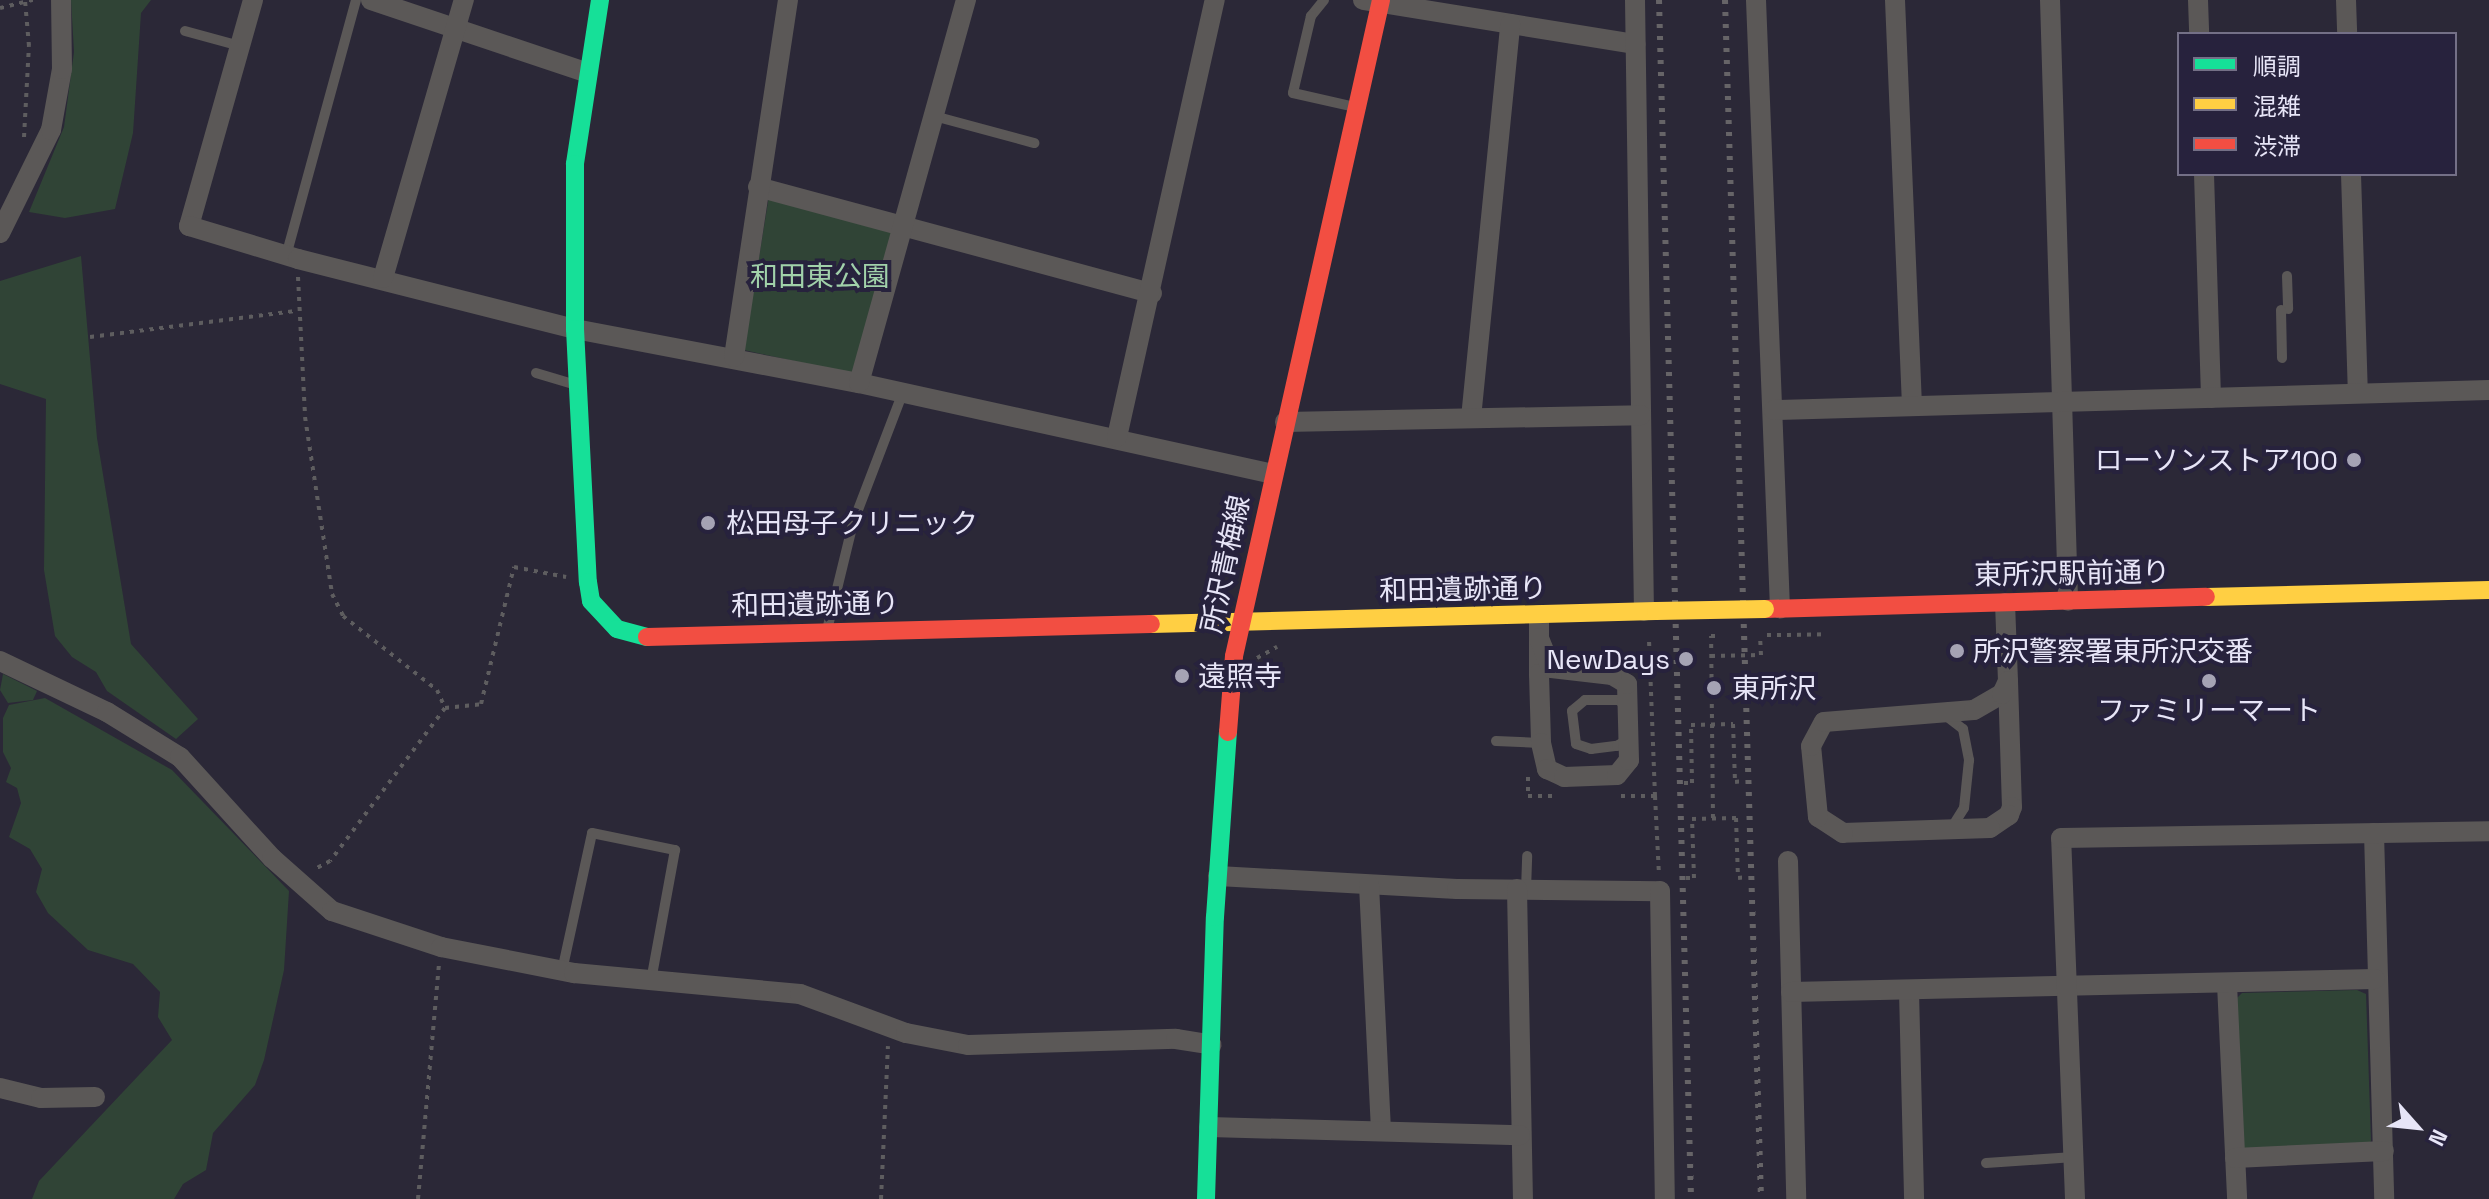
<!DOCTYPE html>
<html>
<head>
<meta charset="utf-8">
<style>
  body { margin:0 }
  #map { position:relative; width:2489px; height:1199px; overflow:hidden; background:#2b2837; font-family:"Space Grotesk","Noto Sans JP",sans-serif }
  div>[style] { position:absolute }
  .green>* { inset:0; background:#304436 }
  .path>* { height:4px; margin-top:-2px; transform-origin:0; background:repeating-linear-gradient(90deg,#5e5d5f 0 4px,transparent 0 10px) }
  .lane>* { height:10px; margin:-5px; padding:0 5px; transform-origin:5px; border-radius:5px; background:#5b5857 }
  .street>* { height:20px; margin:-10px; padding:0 10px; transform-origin:10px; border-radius:10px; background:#5b5857 }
  .fast>* { height:18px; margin:-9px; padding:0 9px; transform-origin:9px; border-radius:9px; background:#16e098 }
  .slow>* { height:18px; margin:-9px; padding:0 9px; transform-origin:9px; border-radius:9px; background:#ffcf43 }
  .jam>* { height:18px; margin:-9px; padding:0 9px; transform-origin:9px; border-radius:9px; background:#f24e42 }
  .rail>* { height:6px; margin-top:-3px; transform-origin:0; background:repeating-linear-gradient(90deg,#666467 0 4px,transparent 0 12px) }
  .path-bridge>* { height:4px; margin-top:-2px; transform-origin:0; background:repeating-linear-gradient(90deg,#5e5d5f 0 4px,transparent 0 10px) }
  .slow-bridge>* { height:18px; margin:-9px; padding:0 9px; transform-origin:9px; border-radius:9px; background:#ffcf43 }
  .dots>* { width:22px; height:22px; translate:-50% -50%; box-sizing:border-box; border:4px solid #27223d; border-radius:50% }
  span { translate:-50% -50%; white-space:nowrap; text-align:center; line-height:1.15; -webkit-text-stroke:8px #27223d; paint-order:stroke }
  .park-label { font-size:28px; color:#a1d1aa }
  .poi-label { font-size:28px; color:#e7e5f7 }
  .right { translate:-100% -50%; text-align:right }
  .left { translate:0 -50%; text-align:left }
  .street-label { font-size:28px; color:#e7e5f7 }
  .legend { position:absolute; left:2177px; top:32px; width:280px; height:144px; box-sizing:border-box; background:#27223d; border:2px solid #747087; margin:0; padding:10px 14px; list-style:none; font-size:24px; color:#e7e5f7 }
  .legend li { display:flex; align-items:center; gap:16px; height:40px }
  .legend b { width:40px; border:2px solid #747087 }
  .north { position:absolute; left:2377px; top:1087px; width:80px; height:80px; -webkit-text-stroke:6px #27223d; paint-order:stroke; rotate:117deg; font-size:22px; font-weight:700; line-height:32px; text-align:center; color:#e7e5f7 }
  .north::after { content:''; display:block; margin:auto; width:28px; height:36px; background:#e7e5f7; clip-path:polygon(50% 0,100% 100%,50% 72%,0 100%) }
</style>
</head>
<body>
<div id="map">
  <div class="green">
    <i style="clip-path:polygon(71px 0,151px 0,141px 13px,133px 133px,115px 209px,65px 218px,29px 212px,64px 127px,74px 52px)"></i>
    <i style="clip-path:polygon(769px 196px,899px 228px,857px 375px,744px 350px)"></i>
    <i style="clip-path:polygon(81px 256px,97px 438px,131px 644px,198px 719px,176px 739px,107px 691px,96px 672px,72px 657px,55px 636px,44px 570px,46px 399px,0 384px,0 281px)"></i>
    <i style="clip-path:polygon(3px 674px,37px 691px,33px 700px,8px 703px,0 690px)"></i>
    <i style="clip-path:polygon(45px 698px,172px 770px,289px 891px,284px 970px,264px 1060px,255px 1085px,213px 1133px,206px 1170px,183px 1184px,174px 1199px,32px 1199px,39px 1181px,172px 1040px,158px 1017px,160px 992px,133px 964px,88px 950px,48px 913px,36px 892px,42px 869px,30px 849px,9px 837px,21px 803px,17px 788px,6px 782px,11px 768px,3px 752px,3px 718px,9px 705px)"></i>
    <i style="clip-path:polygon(2357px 990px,2366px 994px,2371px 1141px,2366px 1146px,2247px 1150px,2242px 1146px,2236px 999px,2242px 993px)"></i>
  </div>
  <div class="path">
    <i style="left:0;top:8px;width:34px;rotate:-14deg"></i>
    <i style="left:24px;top:137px;width:91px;rotate:-86.9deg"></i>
    <i style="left:29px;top:46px;width:46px;rotate:-95deg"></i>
    <i style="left:298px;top:277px;width:140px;rotate:87.1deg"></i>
    <i style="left:305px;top:417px;width:179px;rotate:81.3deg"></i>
    <i style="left:332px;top:594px;width:25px;rotate:63deg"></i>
    <i style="left:343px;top:616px;width:120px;rotate:38.2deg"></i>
    <i style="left:437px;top:690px;width:20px;rotate:66deg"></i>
    <i style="left:445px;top:708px;width:191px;rotate:126.9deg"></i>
    <i style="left:330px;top:861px;width:17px;rotate:152deg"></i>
    <i style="left:90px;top:337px;width:209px;rotate:-7.2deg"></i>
    <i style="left:1787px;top:635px;width:39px;rotate:-1deg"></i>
    <i style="left:1257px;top:658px;width:23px;rotate:-29deg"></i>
    <i style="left:445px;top:708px;width:36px;rotate:-6deg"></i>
    <i style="left:481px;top:704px;width:141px;rotate:-76.5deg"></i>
    <i style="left:514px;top:567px;width:53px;rotate:10.9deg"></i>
    <i style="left:1528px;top:777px;width:19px;rotate:90deg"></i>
    <i style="left:1528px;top:796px;width:24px"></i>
    <i style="left:1684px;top:783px;width:8px"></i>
    <i style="left:1692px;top:783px;width:58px;rotate:-91deg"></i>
    <i style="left:1691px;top:725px;width:42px;rotate:-1.4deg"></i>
    <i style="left:1733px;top:724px;width:58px;rotate:88deg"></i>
    <i style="left:1735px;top:782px;width:8px;rotate:-7deg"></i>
    <i style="left:1621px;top:796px;width:34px"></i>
    <i style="left:1655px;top:796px;width:159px;rotate:-92.2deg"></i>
    <i style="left:1655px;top:796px;width:78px;rotate:87.1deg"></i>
    <i style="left:1686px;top:878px;width:8px"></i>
    <i style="left:1694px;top:878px;width:59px;rotate:-91.9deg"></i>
    <i style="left:1692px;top:819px;width:44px;rotate:-1.3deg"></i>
    <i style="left:1736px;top:818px;width:60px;rotate:88.1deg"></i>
    <i style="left:1738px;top:878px;width:9px;rotate:-6deg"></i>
    <i style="left:418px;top:1199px;width:235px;rotate:-84.9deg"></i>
    <i style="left:881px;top:1199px;width:153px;rotate:-87.4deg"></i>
  </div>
  <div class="lane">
    <i style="left:1324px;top:0;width:21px;rotate:129deg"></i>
    <i style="left:1311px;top:16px;width:79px;rotate:103.2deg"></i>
    <i style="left:1293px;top:93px;width:64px;rotate:12.7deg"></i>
    <i style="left:185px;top:31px;width:57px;rotate:15.3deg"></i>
    <i style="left:934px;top:116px;width:104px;rotate:15.1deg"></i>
    <i style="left:286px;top:256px;width:265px;rotate:-74.7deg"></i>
    <i style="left:2287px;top:276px;width:33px;rotate:88deg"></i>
    <i style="left:2281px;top:310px;width:48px;rotate:88.8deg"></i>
    <i style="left:536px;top:373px;width:42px;rotate:16.7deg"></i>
    <i style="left:827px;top:630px;width:110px;rotate:-76.3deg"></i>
    <i style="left:853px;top:523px;width:140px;rotate:-69.1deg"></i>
    <i style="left:1627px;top:708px;width:11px;rotate:-135deg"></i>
    <i style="left:1619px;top:700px;width:34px;rotate:180deg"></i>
    <i style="left:1585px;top:700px;width:17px;rotate:140deg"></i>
    <i style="left:1572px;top:711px;width:33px;rotate:83deg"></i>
    <i style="left:1576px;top:744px;width:16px;rotate:18deg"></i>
    <i style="left:1591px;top:749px;width:26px;rotate:-7deg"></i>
    <i style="left:1617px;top:746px;width:13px;rotate:-32deg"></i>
    <i style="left:1945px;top:715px;width:23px;rotate:38deg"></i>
    <i style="left:1963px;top:729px;width:32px;rotate:79deg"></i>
    <i style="left:1969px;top:760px;width:48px;rotate:95.9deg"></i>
    <i style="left:1964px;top:808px;width:25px;rotate:122deg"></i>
    <i style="left:1496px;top:741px;width:45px;rotate:2.5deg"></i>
    <i style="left:1526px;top:890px;width:34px;rotate:-88deg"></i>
    <i style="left:562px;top:971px;width:141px;rotate:-77.7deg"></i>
    <i style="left:592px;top:833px;width:85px;rotate:11.6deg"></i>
    <i style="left:675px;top:850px;width:133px;rotate:100.4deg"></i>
    <i style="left:1986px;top:1163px;width:88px;rotate:-3.9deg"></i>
  </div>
  <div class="street">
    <i style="left:253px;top:0;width:235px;rotate:105.8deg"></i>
    <i style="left:189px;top:226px;width:114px;rotate:16.8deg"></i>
    <i style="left:298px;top:259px;width:286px;rotate:14.2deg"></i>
    <i style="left:575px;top:329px;width:289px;rotate:10.8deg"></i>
    <i style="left:859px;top:383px;width:424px;rotate:12.4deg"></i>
    <i style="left:371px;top:0;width:226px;rotate:18.6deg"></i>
    <i style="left:1363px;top:0;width:276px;rotate:9.2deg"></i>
    <i style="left:1635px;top:0;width:611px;rotate:89.16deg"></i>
    <i style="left:1756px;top:0;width:609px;rotate:87.74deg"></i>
    <i style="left:1895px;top:0;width:406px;rotate:87.6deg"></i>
    <i style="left:2050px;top:0;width:601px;rotate:88.28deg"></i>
    <i style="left:2198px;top:0;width:34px;rotate:88deg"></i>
    <i style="left:2346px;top:0;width:34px;rotate:88deg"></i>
    <i style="left:2204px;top:174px;width:224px;rotate:88.2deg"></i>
    <i style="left:2351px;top:174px;width:219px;rotate:88.2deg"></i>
    <i style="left:758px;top:187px;width:408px;rotate:15.1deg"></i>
    <i style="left:0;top:233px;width:115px;rotate:-63.7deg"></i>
    <i style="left:51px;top:130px;width:62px;rotate:-79.8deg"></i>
    <i style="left:62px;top:69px;width:69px;rotate:-90.8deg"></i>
    <i style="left:383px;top:278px;width:290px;rotate:-73.8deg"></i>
    <i style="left:734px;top:357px;width:361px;rotate:-81.4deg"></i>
    <i style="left:859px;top:383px;width:398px;rotate:-74.4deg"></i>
    <i style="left:1774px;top:410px;width:715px;rotate:-1.6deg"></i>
    <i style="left:1471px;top:418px;width:396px;rotate:-84.3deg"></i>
    <i style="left:1285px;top:422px;width:356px;rotate:-1.1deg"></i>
    <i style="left:1117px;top:437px;width:448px;rotate:-77.4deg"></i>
    <i style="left:2005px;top:603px;width:78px;rotate:87.8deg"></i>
    <i style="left:2008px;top:681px;width:126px;rotate:88.2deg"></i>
    <i style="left:2012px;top:807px;width:9px;rotate:111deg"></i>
    <i style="left:2009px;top:815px;width:23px;rotate:146deg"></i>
    <i style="left:1990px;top:828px;width:147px;rotate:178.1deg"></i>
    <i style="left:1843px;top:833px;width:30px;rotate:-147deg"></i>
    <i style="left:1818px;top:817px;width:71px;rotate:-95.6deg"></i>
    <i style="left:1811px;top:746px;width:27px;rotate:-62deg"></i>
    <i style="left:1824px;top:722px;width:150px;rotate:-4.6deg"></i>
    <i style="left:1974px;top:710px;width:32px;rotate:-30deg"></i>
    <i style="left:2002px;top:694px;width:14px;rotate:-65deg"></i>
    <i style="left:1539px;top:615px;width:59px;rotate:90deg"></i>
    <i style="left:1539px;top:674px;width:69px;rotate:88.3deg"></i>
    <i style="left:1541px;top:743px;width:27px;rotate:77deg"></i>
    <i style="left:1547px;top:769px;width:19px;rotate:25deg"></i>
    <i style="left:1564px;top:777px;width:53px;rotate:-2.2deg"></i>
    <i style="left:1617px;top:775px;width:19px;rotate:-51deg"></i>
    <i style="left:1629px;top:760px;width:76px;rotate:-91.5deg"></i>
    <i style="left:1627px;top:684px;width:17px;rotate:-149deg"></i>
    <i style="left:1612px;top:675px;width:61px;rotate:-173.5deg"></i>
    <i style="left:1551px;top:668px;width:32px;rotate:-112deg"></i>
    <i style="left:0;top:661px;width:119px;rotate:25.5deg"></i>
    <i style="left:107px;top:712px;width:86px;rotate:31.7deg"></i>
    <i style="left:180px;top:757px;width:137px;rotate:47.7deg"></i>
    <i style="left:272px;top:858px;width:80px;rotate:41.5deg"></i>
    <i style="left:332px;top:911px;width:115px;rotate:18.3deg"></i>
    <i style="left:441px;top:947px;width:136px;rotate:11.1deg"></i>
    <i style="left:574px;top:973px;width:227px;rotate:5.3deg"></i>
    <i style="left:800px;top:994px;width:113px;rotate:20.2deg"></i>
    <i style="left:906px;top:1033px;width:63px;rotate:11deg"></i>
    <i style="left:968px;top:1045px;width:208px;rotate:-1.7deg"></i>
    <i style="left:1176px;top:1039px;width:36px;rotate:9deg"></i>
    <i style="left:2374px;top:833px;width:366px;rotate:88.4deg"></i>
    <i style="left:1788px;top:861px;width:338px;rotate:88.6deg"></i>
    <i style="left:1218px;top:876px;width:239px;rotate:3.1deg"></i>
    <i style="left:1457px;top:889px;width:203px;rotate:0.6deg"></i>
    <i style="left:1660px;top:891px;width:308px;rotate:89.1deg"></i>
    <i style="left:1369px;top:885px;width:246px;rotate:87.2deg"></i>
    <i style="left:1517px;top:889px;width:310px;rotate:88.9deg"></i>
    <i style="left:2227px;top:984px;width:215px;rotate:87.3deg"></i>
    <i style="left:1909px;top:991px;width:208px;rotate:88.6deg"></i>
    <i style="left:1791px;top:992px;width:584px;rotate:-1.28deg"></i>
    <i style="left:0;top:1088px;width:42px;rotate:13.7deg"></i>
    <i style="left:41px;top:1098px;width:54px;rotate:-1.1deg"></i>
    <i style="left:1209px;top:1127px;width:311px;rotate:1.5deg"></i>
    <i style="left:2235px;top:1158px;width:149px;rotate:-2.7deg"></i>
    <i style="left:2075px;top:1199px;width:361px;rotate:-92.2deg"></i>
    <i style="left:2061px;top:838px;width:428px;rotate:-0.9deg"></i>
  </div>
  <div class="fast">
    <i style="left:600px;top:0;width:166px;rotate:98.7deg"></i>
    <i style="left:575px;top:164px;width:165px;rotate:90deg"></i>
    <i style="left:575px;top:329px;width:253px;rotate:87.1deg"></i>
    <i style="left:588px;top:582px;width:19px;rotate:81deg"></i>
    <i style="left:591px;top:601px;width:38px;rotate:47deg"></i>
    <i style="left:617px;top:629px;width:31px;rotate:15deg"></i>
    <i style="left:1206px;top:1199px;width:282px;rotate:-88.2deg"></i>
    <i style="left:1215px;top:917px;width:185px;rotate:-86deg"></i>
  </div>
  <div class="slow">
    <i style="left:2206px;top:597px;width:283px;rotate:-1.4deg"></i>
    <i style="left:1151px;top:624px;width:505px;rotate:-1.47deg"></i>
  </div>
  <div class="jam">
    <i style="left:1765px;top:609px;width:441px;rotate:-1.6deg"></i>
    <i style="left:647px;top:637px;width:504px;rotate:-1.48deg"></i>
    <i style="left:1228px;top:732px;width:76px;rotate:-85.5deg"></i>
    <i style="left:1234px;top:656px;width:672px;rotate:-77.37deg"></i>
  </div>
  <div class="rail">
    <i style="left:1659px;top:0;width:1199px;rotate:88.47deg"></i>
    <i style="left:1725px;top:0;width:1200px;rotate:88.28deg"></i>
  </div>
  <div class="path-bridge">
    <i style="left:1767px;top:635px;width:14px"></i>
    <i style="left:1711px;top:656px;width:50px;rotate:-1.1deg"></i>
    <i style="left:1761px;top:655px;width:20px;rotate:-93deg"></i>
    <i style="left:1713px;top:818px;width:182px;rotate:-90.6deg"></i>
    <i style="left:1711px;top:636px;width:4px"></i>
  </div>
  <div class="slow-bridge">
    <i style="left:1656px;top:611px;width:109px;rotate:-1.1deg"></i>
  </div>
  <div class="dots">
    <i style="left:2354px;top:460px;background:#a5a3b4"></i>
    <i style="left:708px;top:523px;background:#a5a3b4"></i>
    <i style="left:1957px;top:651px;background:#a5a3b4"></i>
    <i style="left:1686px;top:659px;background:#a5a3b4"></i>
    <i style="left:1182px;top:676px;background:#a5a3b4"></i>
    <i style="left:2209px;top:681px;background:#a5a3b4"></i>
    <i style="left:1714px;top:688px;background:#a5a3b4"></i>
  </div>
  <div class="park-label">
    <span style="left:820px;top:276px">和田東公園</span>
  </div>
  <div class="poi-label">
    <span class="right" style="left:2338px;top:460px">ローソンストア100</span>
    <span class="left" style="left:726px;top:523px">松田母子クリニック</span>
    <span class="left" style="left:1973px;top:651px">所沢警察署東所沢交番</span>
    <span class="right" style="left:1670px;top:659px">NewDays</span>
    <span class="left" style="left:1198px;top:676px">遠照寺</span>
    <span class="left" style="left:1732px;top:688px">東所沢</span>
    <span style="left:2209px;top:710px">ファミリーマート</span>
  </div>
  <div class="street-label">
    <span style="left:1225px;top:564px;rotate:-78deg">所沢青梅線</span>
    <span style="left:2072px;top:573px;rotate:-1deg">東所沢駅前通り</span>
    <span style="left:1463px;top:589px;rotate:-1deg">和田遺跡通り</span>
    <span style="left:815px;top:604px;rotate:-1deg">和田遺跡通り</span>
  </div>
  <ul class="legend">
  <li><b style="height:10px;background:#16e098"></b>順調</li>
  <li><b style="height:10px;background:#ffcf43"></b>混雑</li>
  <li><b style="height:10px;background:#f24e42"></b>渋滞</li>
  </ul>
  <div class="north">N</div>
</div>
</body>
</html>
